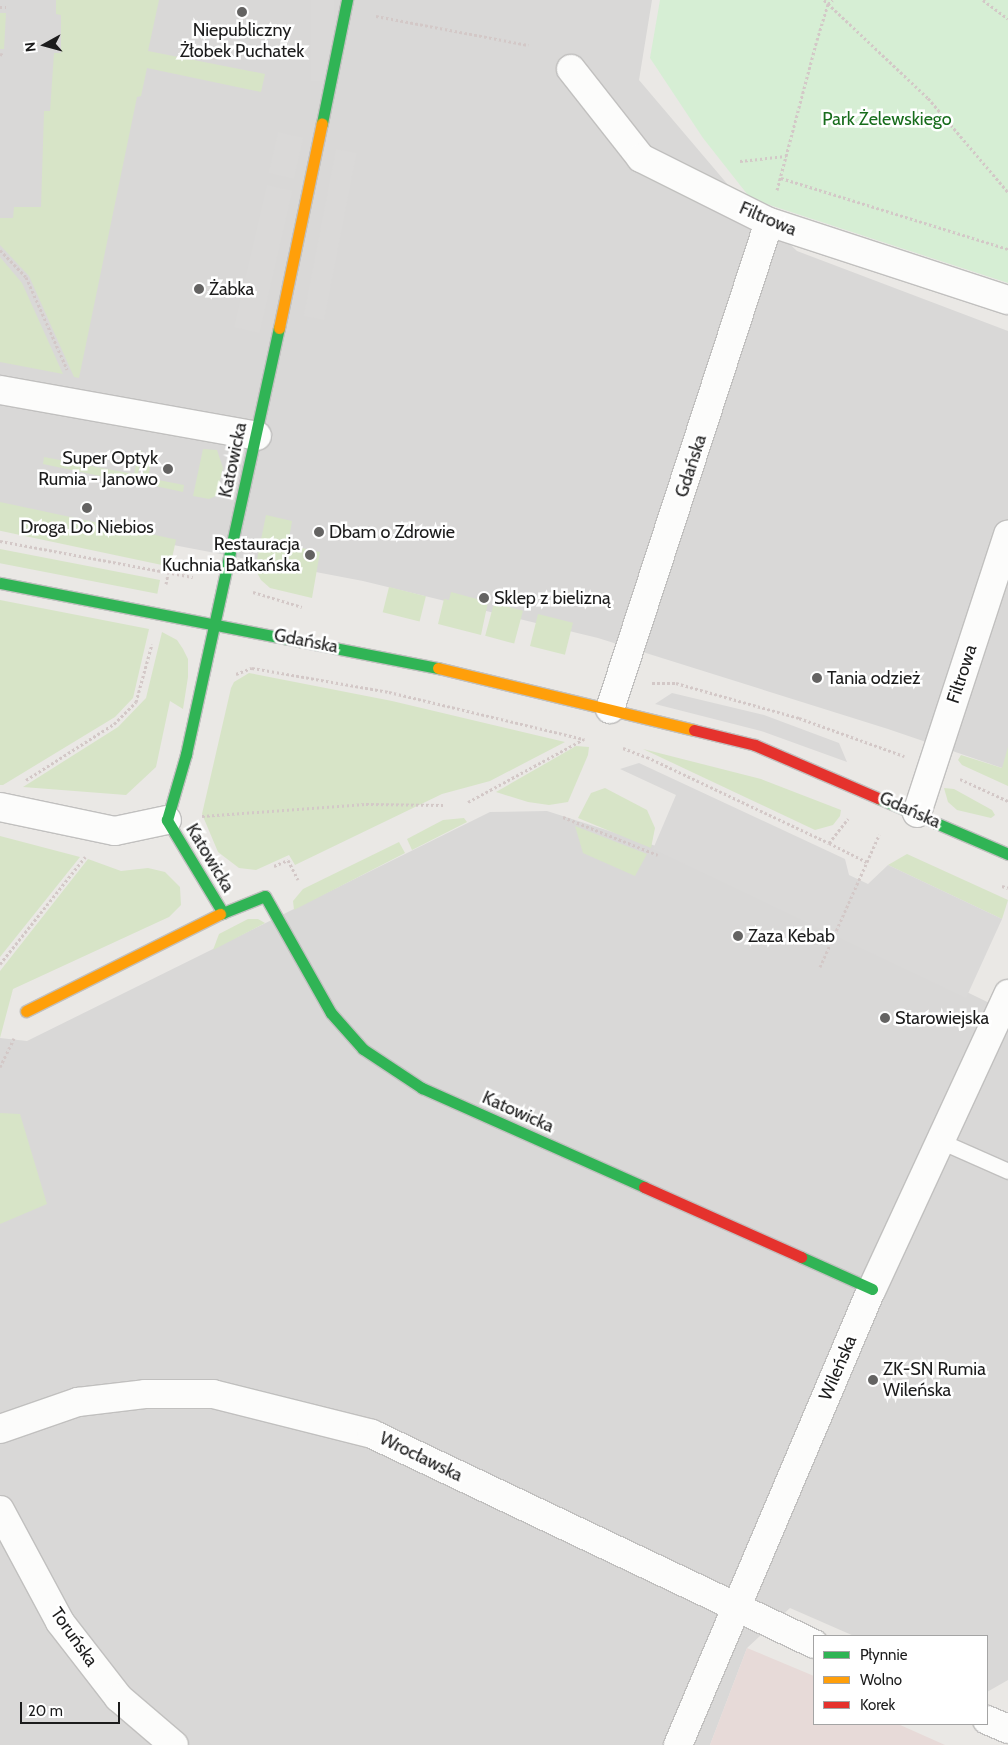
<!DOCTYPE html>
<html>
<head>
<meta charset="utf-8">
<style>
  body { margin:0 }
  #map { position:relative; width:1008px; height:1745px; overflow:hidden; background:#eae8e5; font-family:Cabin,sans-serif }
  div>[style] { position:absolute }
  .residential>* { inset:0; background:#d9d8d7 }
  .commercial>* { inset:0; background:#e7dad8 }
  .grass>* { inset:0; background:#d7e4c7; transform-origin:0 0 }
  .park>* { inset:0; background:#d6eed4 }
  .parking>* { inset:0; background:#dad9d8; transform-origin:0 0 }
  .path>* { height:3px; margin-top:-1.5px; transform-origin:0; background:repeating-linear-gradient(90deg,#d3c8c7 0 2.5px,transparent 0 5px) }
  .roads { filter:drop-shadow(1px 0 #c1c0bf) drop-shadow(-1px 0 #c1c0bf) drop-shadow(0 1px #c1c0bf) drop-shadow(0 -1px #c1c0bf) }
  .lane>* { height:15px; margin:-7.5px; padding:0 7.5px; transform-origin:7.5px; border-radius:7.5px; background:#fcfcfb }
  .street>* { height:28px; margin:-14px; padding:0 14px; transform-origin:14px; border-radius:14px; background:#fcfcfb }
  .fast>* { height:11px; margin:-5.5px; padding:0 5.5px; transform-origin:5.5px; border-radius:5.5px; background:#30b455 }
  .slow>* { height:11px; margin:-5.5px; padding:0 5.5px; transform-origin:5.5px; border-radius:5.5px; background:#ff9f0a }
  .jam>* { height:11px; margin:-5.5px; padding:0 5.5px; transform-origin:5.5px; border-radius:5.5px; background:#e5322d }
  .dots>* { width:14px; height:14px; translate:-50% -50%; box-sizing:border-box; border:2px solid #fff; border-radius:50% }
  span { translate:-50% -50%; white-space:nowrap; text-align:center; line-height:1.15; -webkit-text-stroke:5px #fff; paint-order:stroke }
  .poi-label { font-size:18px; color:#1c1c1c }
  .left { translate:0 -50%; text-align:left }
  .right { translate:-100% -50%; text-align:right }
  .park-label { font-size:18px; color:#186d1d }
  .street-label { font-size:18px; color:#1c1c1c }
  .legend { position:absolute; left:813px; top:1635px; width:175px; height:90px; box-sizing:border-box; background:#fff; border:1px solid #a4a4a4; margin:0; padding:6px 9px; list-style:none; font-size:15px; color:#1c1c1c }
  .legend li { display:flex; align-items:center; gap:10px; height:25px }
  .legend b { width:25px; border:1px solid #a4a4a4 }
  .north { position:absolute; left:20px; top:20px; width:50px; height:50px; -webkit-text-stroke:4px #fff; paint-order:stroke; rotate:263deg; font-size:14px; font-weight:700; line-height:20px; text-align:center; color:#1c1c1c }
  .north::after { content:''; display:block; margin:auto; width:18px; height:22px; background:#1c1c1c; clip-path:polygon(50% 0,100% 100%,50% 72%,0 100%) }
  .scale { position:absolute; left:20px; top:1702px; width:100px; height:22px; box-sizing:border-box; border:2px solid #1c1c1c; border-top:0; padding-left:6px; font-size:15px; line-height:18px; white-space:nowrap; color:#1c1c1c; -webkit-text-stroke:4px #fff; paint-order:stroke }
</style>
</head>
<body>
<div id="map">
  <div class="residential">
    <i style="clip-path:polygon(0 0,652px 0,639px 80px,729px 186px,797px 251px,1008px 331px,1008px 770px,888px 729px,598px 638px,363px 581px,0 512px)"></i>
    <i style="clip-path:polygon(547px 811px,684px 855px,1008px 1012px,1008px 1680px,987px 1692px,987px 1636px,854px 1636px,790px 1608px,747px 1648px,710px 1745px,0 1745px,0 1038px,27px 1041px,490px 812px)"></i>
  </div>
  <div class="commercial">
    <i style="clip-path:polygon(747px 1648px,814px 1676px,814px 1724px,898px 1724px,945px 1745px,710px 1745px)"></i>
  </div>
  <div class="grass">
    <i style="clip-path:polygon(56px 0,159px 0,148px 51px,265px 74px,261px 92px,147px 68px,141px 96px,137px 97px,79px 378px,74px 377px,29px 276px,0 245px,0 218px,13px 218px,14px 207px,41px 207px,44px 111px,50px 111px,54px 53px,61px 53px,61px 15px,56px 14px)"></i>
    <i style="clip-path:polygon(0 13px,6px 13px,4px 49px,0 49px)"></i>
    <i style="clip-path:polygon(0 257px,22px 283px,63px 374px,0 362px)"></i>
    <i style="clip-path:polygon(203px 449px,217px 450px,223px 468px,216px 496px,209px 499px,193px 496px)"></i>
    <i style="clip-path:polygon(139px 450px,143px 452px,137px 477px,129px 482px,43px 464px,44px 457px,134px 474px)"></i>
    <i style="clip-path:polygon(148px 452px,152px 454px,148px 478px,184px 485px,183px 492px,141px 483px)"></i>
    <i style="left:0;top:502px;width:180px;height:28px;rotate:12deg"></i>
    <i style="clip-path:polygon(266px 515px,292px 521px,288px 545px,320px 552px,312px 598px,270px 588px,261px 580px,255px 569px)"></i>
    <i style="left:0;top:549px;width:163px;height:14px;rotate:11deg"></i>
    <i style="left:389px;top:587px;width:38px;height:26px;rotate:14deg"></i>
    <i style="clip-path:polygon(451px 592px,488px 602px,481px 635px,438px 624px,444px 599px,449px 600px)"></i>
    <i style="clip-path:polygon(0 600px,149px 629px,133px 698px,115px 717px,3px 785px,0 785px)"></i>
    <i style="left:494px;top:603px;width:30px;height:34px;rotate:15deg"></i>
    <i style="left:538px;top:614px;width:36px;height:33px;rotate:14deg"></i>
    <i style="clip-path:polygon(162px 632px,177px 640px,183px 649px,188px 659px,188px 677px,183px 709px,170px 701px,156px 767px,126px 795px,23px 787px,118px 727px,146px 698px)"></i>
    <i style="clip-path:polygon(249px 673px,392px 701px,565px 742px,490px 781px,442px 794px,295px 865px,289px 855px,256px 870px,239px 868px,218px 852px,202px 814px,231px 688px,234px 682px)"></i>
    <i style="clip-path:polygon(576px 746px,589px 747px,588px 755px,568px 802px,549px 805px,528px 802px,496px 792px)"></i>
    <i style="clip-path:polygon(1008px 747px,1008px 786px,962px 765px,958px 760px,961px 755px,1002px 768px)"></i>
    <i style="clip-path:polygon(643px 749px,761px 779px,841px 810px,840px 816px,833px 825px,815px 830px)"></i>
    <i style="clip-path:polygon(605px 788px,647px 810px,655px 828px,651px 848px,578px 818px,591px 793px)"></i>
    <i style="clip-path:polygon(944px 788px,954px 789px,992px 810px,995px 815px,991px 818px,957px 810px,948px 802px)"></i>
    <i style="clip-path:polygon(464px 818px,467px 822px,412px 850px,407px 839px,443px 820px)"></i>
    <i style="clip-path:polygon(575px 826px,647px 854px,635px 876px,583px 853px)"></i>
    <i style="clip-path:polygon(0 836px,80px 857px,0 957px)"></i>
    <i style="clip-path:polygon(399px 842px,405px 853px,294px 910px,293px 901px,303px 889px)"></i>
    <i style="clip-path:polygon(907px 854px,1008px 900px,1002px 919px,888px 865px)"></i>
    <i style="clip-path:polygon(88px 859px,121px 871px,148px 868px,165px 872px,180px 887px,181px 905px,169px 917px,13px 989px,0 1038px,0 971px)"></i>
    <i style="clip-path:polygon(248px 919px,258px 919px,265px 923px,213px 950px,219px 934px)"></i>
    <i style="clip-path:polygon(0 1113px,20px 1114px,47px 1204px,0 1224px)"></i>
  </div>
  <div class="park">
    <i style="clip-path:polygon(660px 0,1008px 0,1008px 283px,751px 199px,703px 138px,650px 58px)"></i>
  </div>
  <div class="parking">
    <i style="left:311px;top:0;width:23px;height:81px"></i>
    <i style="left:278px;top:132px;width:26px;height:42px;rotate:13deg"></i>
    <i style="left:336px;top:149px;width:21px;height:170px;rotate:11deg"></i>
    <i style="left:267px;top:185px;width:26px;height:146px;rotate:13deg"></i>
    <i style="clip-path:polygon(672px 693px,764px 715px,839px 743px,847px 762px,761px 731px,655px 704px)"></i>
    <i style="clip-path:polygon(639px 763px,845px 859px,849px 875px,868px 884px,888px 865px,1002px 919px,966px 998px,653px 849px,676px 795px,620px 769px)"></i>
  </div>
  <div class="path">
    <i style="left:824px;top:0;width:143px;rotate:43.3deg"></i>
    <i style="left:928px;top:98px;width:123px;rotate:49.6deg"></i>
    <i style="left:983px;top:0;width:31px;rotate:37deg"></i>
    <i style="left:0;top:7px;width:6px"></i>
    <i style="left:376px;top:16px;width:155px;rotate:10.8deg"></i>
    <i style="left:0;top:54px;width:4px;rotate:14deg"></i>
    <i style="left:740px;top:161px;width:46px;rotate:-6.2deg"></i>
    <i style="left:781px;top:178px;width:238px;rotate:17.4deg"></i>
    <i style="left:777px;top:190px;width:155px;rotate:-75.1deg"></i>
    <i style="left:817px;top:40px;width:38px;rotate:-73deg"></i>
    <i style="left:828px;top:4px;width:6px;rotate:-39deg"></i>
    <i style="left:0;top:250px;width:37px;rotate:46deg"></i>
    <i style="left:26px;top:277px;width:101px;rotate:66deg"></i>
    <i style="left:0;top:541px;width:196px;rotate:10.6deg"></i>
    <i style="left:166px;top:584px;width:10px;rotate:-79deg"></i>
    <i style="left:253px;top:592px;width:51px;rotate:17deg"></i>
    <i style="left:236px;top:674px;width:17px;rotate:-21deg"></i>
    <i style="left:252px;top:668px;width:139px;rotate:9.9deg"></i>
    <i style="left:389px;top:692px;width:201px;rotate:13.6deg"></i>
    <i style="left:652px;top:683px;width:24px"></i>
    <i style="left:676px;top:683px;width:128px;rotate:15.9deg"></i>
    <i style="left:799px;top:718px;width:112px;rotate:19.9deg"></i>
    <i style="left:623px;top:748px;width:26px;rotate:21deg"></i>
    <i style="left:647px;top:757px;width:201px;rotate:25.3deg"></i>
    <i style="left:829px;top:843px;width:31px;rotate:-52deg"></i>
    <i style="left:960px;top:779px;width:53px;rotate:24.6deg"></i>
    <i style="left:26px;top:780px;width:104px;rotate:-32.5deg"></i>
    <i style="left:114px;top:724px;width:31px;rotate:-45deg"></i>
    <i style="left:136px;top:702px;width:60px;rotate:-74.6deg"></i>
    <i style="left:468px;top:802px;width:132px;rotate:-28.5deg"></i>
    <i style="left:202px;top:816px;width:164px;rotate:-4.2deg"></i>
    <i style="left:366px;top:804px;width:77px;rotate:0.7deg"></i>
    <i style="left:563px;top:817px;width:102px;rotate:21.8deg"></i>
    <i style="left:829px;top:843px;width:42px;rotate:26.6deg"></i>
    <i style="left:274px;top:866px;width:15px;rotate:-23deg"></i>
    <i style="left:288px;top:860px;width:22px;rotate:63deg"></i>
    <i style="left:1002px;top:886px;width:6px;rotate:18deg"></i>
    <i style="left:0;top:964px;width:137px;rotate:-51.5deg"></i>
    <i style="left:820px;top:967px;width:145px;rotate:-65.9deg"></i>
    <i style="left:0;top:1067px;width:32px;rotate:-64deg"></i>
  </div>
  <div class="roads">
    <div class="lane">
      <i style="left:940px;top:1141px;width:74px;rotate:23.8deg"></i>
    </div>
    <div class="street">
      <i style="left:571px;top:69px;width:113px;rotate:51.8deg"></i>
      <i style="left:641px;top:158px;width:143px;rotate:26.6deg"></i>
      <i style="left:769px;top:222px;width:251px;rotate:18.1deg"></i>
      <i style="left:0;top:390px;width:261px;rotate:10.1deg"></i>
      <i style="left:610px;top:709px;width:512px;rotate:-71.92deg"></i>
      <i style="left:0;top:807px;width:117px;rotate:11.8deg"></i>
      <i style="left:115px;top:831px;width:53px;rotate:-11.9deg"></i>
      <i style="left:917px;top:813px;width:293px;rotate:-71.9deg"></i>
      <i style="left:0;top:1429px;width:83px;rotate:-19.1deg"></i>
      <i style="left:78px;top:1402px;width:67px;rotate:-6.8deg"></i>
      <i style="left:145px;top:1394px;width:68px"></i>
      <i style="left:213px;top:1394px;width:164px;rotate:14.1deg"></i>
      <i style="left:372px;top:1434px;width:489px;rotate:25.4deg"></i>
      <i style="left:0;top:1510px;width:127px;rotate:61.8deg"></i>
      <i style="left:60px;top:1622px;width:96px;rotate:52.2deg"></i>
      <i style="left:119px;top:1698px;width:72px;rotate:40.5deg"></i>
      <i style="left:987px;top:1720px;width:23px;rotate:23deg"></i>
      <i style="left:678px;top:1745px;width:496px;rotate:-67deg"></i>
      <i style="left:872px;top:1289px;width:325px;rotate:-65.2deg"></i>
    </div>
    <div class="fast">
      <i style="left:322px;top:123px;width:126px;rotate:-78.5deg"></i>
      <i style="left:0;top:583px;width:446px;rotate:11deg"></i>
      <i style="left:878px;top:798px;width:142px;rotate:23.3deg"></i>
      <i style="left:223px;top:913px;width:109px;rotate:-121.1deg"></i>
      <i style="left:167px;top:820px;width:69px;rotate:-73.9deg"></i>
      <i style="left:186px;top:754px;width:436px;rotate:-77.7deg"></i>
      <i style="left:220px;top:914px;width:48px;rotate:-21.8deg"></i>
      <i style="left:265px;top:896px;width:134px;rotate:60.6deg"></i>
      <i style="left:331px;top:1013px;width:48px;rotate:48.4deg"></i>
      <i style="left:363px;top:1049px;width:71px;rotate:33.5deg"></i>
      <i style="left:422px;top:1088px;width:243px;rotate:24deg"></i>
      <i style="left:801px;top:1257px;width:78px;rotate:24.3deg"></i>
    </div>
    <div class="slow">
      <i style="left:279px;top:328px;width:209px;rotate:-78.2deg"></i>
      <i style="left:438px;top:668px;width:263px;rotate:13.6deg"></i>
      <i style="left:26px;top:1011px;width:217px;rotate:-26.6deg"></i>
    </div>
    <div class="jam">
      <i style="left:694px;top:730px;width:63px;rotate:13.8deg"></i>
      <i style="left:755px;top:745px;width:134px;rotate:23.3deg"></i>
      <i style="left:644px;top:1187px;width:172px;rotate:24deg"></i>
    </div>
  </div>
  <div class="dots">
    <i style="left:242px;top:12px;background:#646362"></i>
    <i style="left:199px;top:289px;background:#646362"></i>
    <i style="left:168px;top:469px;background:#646362"></i>
    <i style="left:87px;top:508px;background:#646362"></i>
    <i style="left:319px;top:532px;background:#646362"></i>
    <i style="left:310px;top:555px;background:#646362"></i>
    <i style="left:484px;top:598px;background:#646362"></i>
    <i style="left:817px;top:678px;background:#646362"></i>
    <i style="left:738px;top:936px;background:#646362"></i>
    <i style="left:885px;top:1018px;background:#646362"></i>
    <i style="left:873px;top:1380px;background:#646362"></i>
  </div>
  <div class="poi-label">
    <span style="left:242px;top:41px">Niepubliczny<br>Żłobek Puchatek</span>
    <span class="left" style="left:209px;top:289px">Żabka</span>
    <span class="right" style="left:158px;top:469px">Super Optyk<br>Rumia - Janowo</span>
    <span style="left:87px;top:527px">Droga Do Niebios</span>
    <span class="left" style="left:329px;top:532px">Dbam o Zdrowie</span>
    <span class="right" style="left:300px;top:555px">Restauracja<br>Kuchnia Bałkańska</span>
    <span class="left" style="left:494px;top:598px">Sklep z bielizną</span>
    <span class="left" style="left:827px;top:678px">Tania odzież</span>
    <span class="left" style="left:748px;top:936px">Zaza Kebab</span>
    <span class="left" style="left:895px;top:1018px">Starowiejska</span>
    <span class="left" style="left:883px;top:1380px">ZK-SN Rumia<br>Wileńska</span>
  </div>
  <div class="park-label">
    <span style="left:887px;top:119px">Park Żelewskiego</span>
  </div>
  <div class="street-label">
    <span style="left:768px;top:219px;rotate:23deg">Filtrowa</span>
    <span style="left:233px;top:460px;rotate:-78deg">Katowicka</span>
    <span style="left:691px;top:466px;rotate:-72deg">Gdańska</span>
    <span style="left:306px;top:641px;rotate:11deg">Gdańska</span>
    <span style="left:962px;top:674px;rotate:-72deg">Filtrowa</span>
    <span style="left:910px;top:810px;rotate:24deg">Gdańska</span>
    <span style="left:210px;top:858px;rotate:59deg">Katowicka</span>
    <span style="left:518px;top:1112px;rotate:24deg">Katowicka</span>
    <span style="left:838px;top:1368px;rotate:-67deg">Wileńska</span>
    <span style="left:421px;top:1457px;rotate:26deg">Wrocławska</span>
    <span style="left:74px;top:1637px;rotate:55deg">Toruńska</span>
  </div>
  <ul class="legend">
  <li><b style="height:6px;background:#30b455"></b>Płynnie</li>
  <li><b style="height:6px;background:#ff9f0a"></b>Wolno</li>
  <li><b style="height:6px;background:#e5322d"></b>Korek</li>
  </ul>
  <div class="north">N</div>
  <div class="scale">20 m</div>
</div>
</body>
</html>
